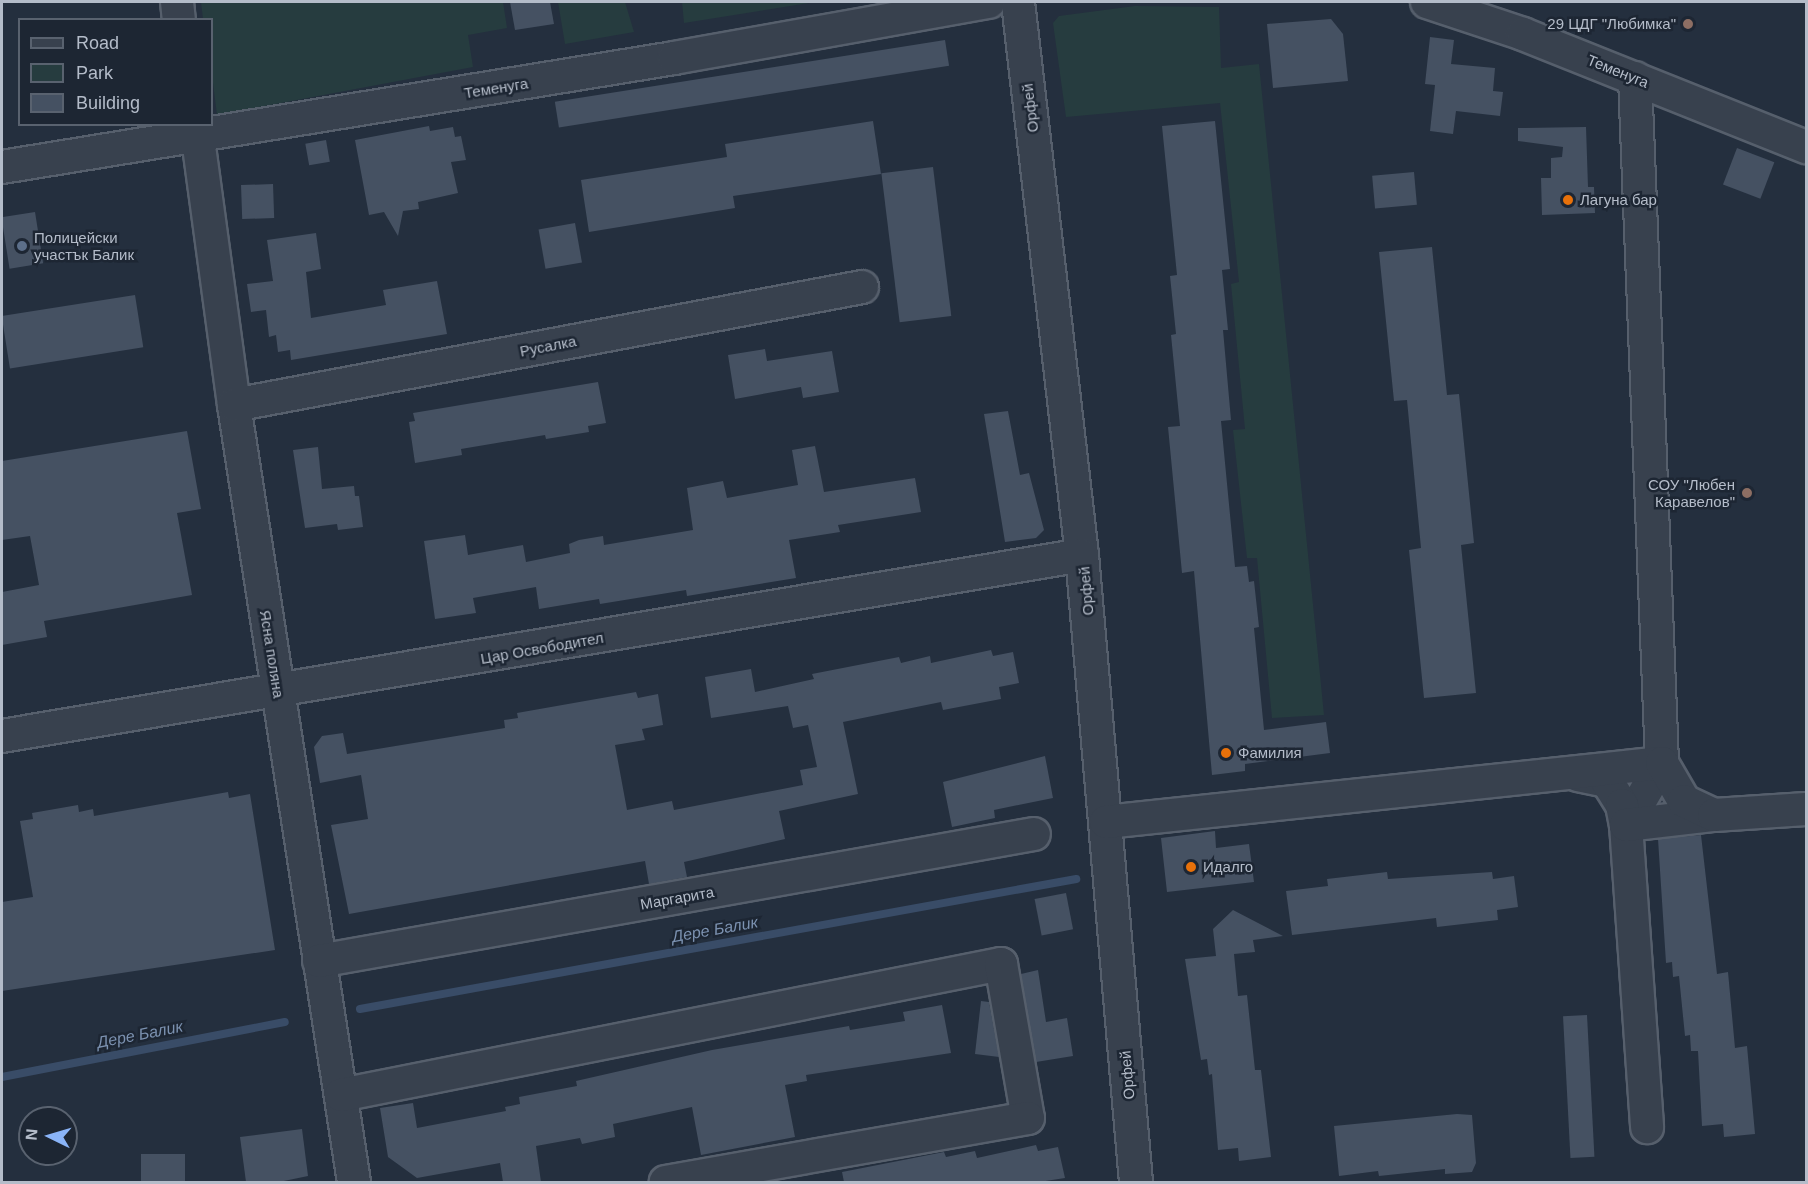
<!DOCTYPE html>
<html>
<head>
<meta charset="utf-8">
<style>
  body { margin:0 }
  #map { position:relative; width:1808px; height:1184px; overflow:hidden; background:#242f3e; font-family:Helvetica,sans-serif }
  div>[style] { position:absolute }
  .green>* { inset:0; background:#263c3f }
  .stream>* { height:8px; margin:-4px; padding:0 4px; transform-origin:4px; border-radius:4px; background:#394c67 }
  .building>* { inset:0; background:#455162; transform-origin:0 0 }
  .roads { filter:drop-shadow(2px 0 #565f6c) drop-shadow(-2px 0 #565f6c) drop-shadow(0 2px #565f6c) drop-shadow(0 -2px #565f6c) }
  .minor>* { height:32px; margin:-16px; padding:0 16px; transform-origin:16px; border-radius:16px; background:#38414e }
  .dots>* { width:16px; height:16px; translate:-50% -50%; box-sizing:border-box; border:3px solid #1d2633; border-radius:50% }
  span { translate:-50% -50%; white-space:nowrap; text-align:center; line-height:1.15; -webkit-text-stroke:5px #1d2633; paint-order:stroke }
  .poi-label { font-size:15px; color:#b4bcc9 }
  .right { translate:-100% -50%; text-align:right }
  .left { translate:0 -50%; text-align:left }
  .street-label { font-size:15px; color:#b4bcc9 }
  .water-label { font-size:16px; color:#7c92b1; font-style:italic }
  .frame { position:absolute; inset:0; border:3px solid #b4bcc9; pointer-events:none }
  .legend { position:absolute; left:18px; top:18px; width:195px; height:108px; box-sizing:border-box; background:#1d2633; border:2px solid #59626f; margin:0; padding:8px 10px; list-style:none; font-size:18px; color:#b4bcc9 }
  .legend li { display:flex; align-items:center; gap:12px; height:30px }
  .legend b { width:30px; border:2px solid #59626f }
  .north { position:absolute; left:18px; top:1106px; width:60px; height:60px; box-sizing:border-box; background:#1d2633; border:2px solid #59626f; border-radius:50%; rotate:275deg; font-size:16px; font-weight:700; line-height:24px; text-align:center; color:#b4bcc9 }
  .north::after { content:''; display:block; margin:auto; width:21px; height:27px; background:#8ab4f8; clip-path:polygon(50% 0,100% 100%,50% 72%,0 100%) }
</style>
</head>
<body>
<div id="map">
  <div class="green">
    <i style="clip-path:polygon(201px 2px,503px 2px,507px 28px,468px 35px,473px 67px,217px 115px,212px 75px,212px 20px,203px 19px)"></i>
    <i style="clip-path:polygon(558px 2px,625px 2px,634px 32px,565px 44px)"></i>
    <i style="clip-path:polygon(682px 2px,815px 2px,684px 23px)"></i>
    <i style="clip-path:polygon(1135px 6px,1219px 7px,1221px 68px,1259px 64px,1324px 715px,1272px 718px,1257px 558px,1247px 558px,1233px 430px,1245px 429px,1231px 284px,1239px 282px,1220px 103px,1066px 117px,1053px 23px,1059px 16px)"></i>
  </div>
  <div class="stream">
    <i style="left:360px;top:1009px;width:728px;rotate:-10.29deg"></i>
    <i style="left:2px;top:1077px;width:288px;rotate:-11deg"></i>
  </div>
  <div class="building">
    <i style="clip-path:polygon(510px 2px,550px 2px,554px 24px,515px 30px)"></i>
    <i style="clip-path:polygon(1331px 19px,1343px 34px,1348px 81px,1273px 88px,1267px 24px)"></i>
    <i style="clip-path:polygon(1430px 37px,1454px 40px,1451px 64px,1495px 68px,1493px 91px,1503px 92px,1500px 116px,1456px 111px,1453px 134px,1430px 131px,1435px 85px,1425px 84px)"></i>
    <i style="left:945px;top:40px;width:26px;height:395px;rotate:81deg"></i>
    <i style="clip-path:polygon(873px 121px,881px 174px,733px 196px,735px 208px,589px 232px,581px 180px,727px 157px,725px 144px)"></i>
    <i style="clip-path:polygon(1215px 121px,1230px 269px,1222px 270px,1228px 330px,1223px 330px,1231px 420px,1221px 421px,1235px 567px,1247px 566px,1249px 582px,1254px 581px,1259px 627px,1254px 628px,1264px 730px,1326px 722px,1330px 753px,1245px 764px,1245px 771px,1212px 775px,1194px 571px,1182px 573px,1168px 427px,1180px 426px,1171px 335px,1176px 334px,1170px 276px,1177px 275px,1162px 126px)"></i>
    <i style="clip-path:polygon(429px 126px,430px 131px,453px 127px,455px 137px,461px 136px,466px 160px,451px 162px,458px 193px,418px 202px,419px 209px,403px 211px,398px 236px,384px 212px,369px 215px,355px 140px)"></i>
    <i style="clip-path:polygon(1586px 127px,1588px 187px,1594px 187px,1595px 213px,1542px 215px,1541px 178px,1551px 178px,1551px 158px,1562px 157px,1563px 147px,1518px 141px,1518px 128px)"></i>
    <i style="left:326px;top:140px;width:22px;height:21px;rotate:80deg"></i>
    <i style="left:1737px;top:148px;width:40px;height:39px;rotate:21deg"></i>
    <i style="left:933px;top:167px;width:150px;height:52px;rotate:83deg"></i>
    <i style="left:1414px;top:172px;width:33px;height:42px;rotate:85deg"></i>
    <i style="left:273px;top:184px;width:34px;height:32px;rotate:88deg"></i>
    <i style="left:35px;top:212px;width:52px;height:34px;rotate:81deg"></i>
    <i style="left:575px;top:223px;width:40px;height:37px;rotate:80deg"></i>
    <i style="clip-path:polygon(316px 233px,321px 269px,306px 272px,311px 318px,386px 305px,383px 290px,437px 281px,447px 334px,291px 360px,290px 350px,278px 352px,276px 335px,269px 337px,266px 310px,251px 312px,247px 284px,273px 281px,267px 240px)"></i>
    <i style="clip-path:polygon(1432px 247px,1447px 395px,1459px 394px,1474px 543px,1461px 545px,1476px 693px,1424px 698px,1409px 550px,1421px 548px,1407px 400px,1394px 401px,1379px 252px)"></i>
    <i style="left:135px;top:295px;width:53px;height:135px;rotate:81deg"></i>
    <i style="clip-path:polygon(765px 349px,767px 361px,832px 351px,839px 392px,803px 398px,801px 387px,735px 399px,728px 355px)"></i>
    <i style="clip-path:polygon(598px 382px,606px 423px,588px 426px,589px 432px,546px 439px,545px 435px,461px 449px,462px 455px,415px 463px,409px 422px,415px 421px,413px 413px)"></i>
    <i style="clip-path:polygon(1008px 411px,1020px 475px,1029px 473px,1044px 530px,1036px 538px,1005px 542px,984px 414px)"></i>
    <i style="clip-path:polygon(187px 431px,201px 509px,177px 513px,192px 595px,44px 621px,47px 637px,2px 645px,2px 592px,39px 585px,30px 536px,2px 540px,2px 461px)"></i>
    <i style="clip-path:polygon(815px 446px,824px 492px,915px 478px,921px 512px,838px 525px,840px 532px,789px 540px,796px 578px,687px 596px,686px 590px,600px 604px,599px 599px,539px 609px,536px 587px,473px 598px,476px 613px,435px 619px,424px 541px,465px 535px,468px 555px,523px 545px,526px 562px,570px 553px,569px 544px,579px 540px,603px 536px,604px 545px,693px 530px,687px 488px,723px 481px,727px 498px,798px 485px,792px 450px)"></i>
    <i style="clip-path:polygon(318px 447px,322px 489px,354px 486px,355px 496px,359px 496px,363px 527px,338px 530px,337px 524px,305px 528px,293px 450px)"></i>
    <i style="clip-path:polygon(991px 650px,993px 656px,1013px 652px,1019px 683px,999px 687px,1001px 699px,943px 710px,941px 702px,843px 722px,858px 794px,779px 811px,785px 839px,684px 862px,687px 877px,649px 884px,645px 861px,349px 914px,331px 825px,368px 819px,361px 775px,320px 783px,314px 747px,322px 736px,343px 733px,347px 754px,505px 728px,504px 720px,518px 718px,517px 713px,636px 692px,638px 698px,658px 694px,663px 725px,642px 729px,645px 740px,615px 745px,627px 810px,672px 801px,674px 810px,803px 785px,800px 770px,817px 767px,808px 725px,793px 728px,788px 706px,711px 718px,705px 677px,751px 669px,755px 692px,814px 679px,812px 674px,899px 657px,901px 663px,930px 656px,931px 663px)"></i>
    <i style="clip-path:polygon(1045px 756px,1053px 798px,994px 810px,995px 818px,952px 827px,943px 782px)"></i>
    <i style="clip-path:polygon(228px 792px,229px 798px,250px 794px,275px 950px,2px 991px,2px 902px,33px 897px,20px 821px,33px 819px,32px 813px,78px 805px,79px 812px,93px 809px,94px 816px)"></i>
    <i style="clip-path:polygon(1215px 831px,1216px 848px,1249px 844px,1254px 882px,1167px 892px,1161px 838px)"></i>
    <i style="clip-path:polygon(1701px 835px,1717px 974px,1728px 972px,1735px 1048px,1747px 1046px,1755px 1134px,1724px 1137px,1723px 1124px,1702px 1126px,1698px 1051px,1691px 1051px,1690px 1035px,1685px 1036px,1679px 976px,1673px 977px,1672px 962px,1666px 963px,1658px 839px)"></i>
    <i style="clip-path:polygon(1387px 872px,1388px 879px,1492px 872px,1493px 879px,1514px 876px,1518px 907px,1497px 910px,1498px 920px,1437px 927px,1436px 918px,1292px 935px,1286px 891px,1328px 886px,1327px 879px)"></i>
    <i style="left:1066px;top:893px;width:37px;height:32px;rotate:79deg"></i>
    <i style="clip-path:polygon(1233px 910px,1283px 936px,1253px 940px,1255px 952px,1234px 954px,1238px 996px,1247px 995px,1255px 1070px,1261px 1070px,1271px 1157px,1239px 1161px,1238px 1148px,1218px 1150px,1212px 1074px,1209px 1075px,1207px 1059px,1201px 1060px,1185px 959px,1216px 956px,1213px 929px)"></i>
    <i style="clip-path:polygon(1038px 970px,1046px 1022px,1067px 1018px,1073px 1056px,1036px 1062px,1021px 974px)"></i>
    <i style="clip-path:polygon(981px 1001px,989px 1002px,999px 1057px,975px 1054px)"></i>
    <i style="clip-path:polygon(942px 1005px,951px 1053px,806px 1075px,807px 1081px,785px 1085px,795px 1137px,701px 1155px,692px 1107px,613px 1124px,615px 1137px,582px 1144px,580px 1138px,536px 1146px,541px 1182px,503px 1182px,500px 1163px,417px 1178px,388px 1157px,380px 1108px,413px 1103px,417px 1128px,506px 1111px,505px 1107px,520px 1104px,519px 1097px,577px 1086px,576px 1081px,712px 1050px,849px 1026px,850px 1030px,905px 1021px,903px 1012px)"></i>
    <i style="left:1587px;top:1015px;width:142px;height:24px;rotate:87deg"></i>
    <i style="clip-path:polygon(1457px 1114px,1472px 1115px,1476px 1163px,1472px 1172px,1445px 1174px,1445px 1169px,1379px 1176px,1378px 1171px,1339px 1176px,1334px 1126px)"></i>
    <i style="clip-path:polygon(302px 1129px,308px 1176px,279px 1182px,246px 1182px,240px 1137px)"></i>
    <i style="clip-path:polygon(1036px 1145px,1038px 1151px,1058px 1147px,1065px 1178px,1039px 1182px,844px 1182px,842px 1172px,944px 1152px,946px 1157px,975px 1151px,977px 1158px)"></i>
    <i style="left:185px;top:1154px;width:28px;height:44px;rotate:90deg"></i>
  </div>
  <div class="roads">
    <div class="minor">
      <i style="left:177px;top:2px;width:18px;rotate:84deg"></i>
      <i style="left:1018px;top:2px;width:557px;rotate:83.4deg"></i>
      <i style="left:1082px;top:555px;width:629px;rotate:85.08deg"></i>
      <i style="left:1427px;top:2px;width:101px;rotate:18.4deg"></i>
      <i style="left:1523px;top:34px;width:305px;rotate:21.8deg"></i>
      <i style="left:1635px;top:78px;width:686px;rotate:87.74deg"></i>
      <i style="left:1662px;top:763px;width:72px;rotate:120.1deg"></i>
      <i style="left:1626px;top:825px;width:303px;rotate:86deg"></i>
      <i style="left:196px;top:124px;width:284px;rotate:82.3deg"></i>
      <i style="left:234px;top:405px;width:786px;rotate:81.22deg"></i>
      <i style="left:2px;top:167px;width:681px;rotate:-9.21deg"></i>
      <i style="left:674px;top:58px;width:320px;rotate:-10.1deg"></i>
      <i style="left:234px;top:405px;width:639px;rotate:-10.64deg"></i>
      <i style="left:2px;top:736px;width:1095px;rotate:-9.51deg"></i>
      <i style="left:1578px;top:775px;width:30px;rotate:12deg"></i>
      <i style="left:1607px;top:781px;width:28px;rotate:58deg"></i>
      <i style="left:1622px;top:805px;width:20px;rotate:79deg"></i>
      <i style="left:1626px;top:825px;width:89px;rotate:-6.5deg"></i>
      <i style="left:1106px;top:822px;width:559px;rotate:-6.06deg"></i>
      <i style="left:1662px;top:763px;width:44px;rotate:59.9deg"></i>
      <i style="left:1684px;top:801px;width:33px;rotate:25deg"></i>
      <i style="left:1714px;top:815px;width:92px;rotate:-3.7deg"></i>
      <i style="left:319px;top:961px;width:726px;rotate:-10.07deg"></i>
      <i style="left:341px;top:1095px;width:673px;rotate:-11.23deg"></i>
      <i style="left:1001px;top:964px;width:156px;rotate:80.1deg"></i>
      <i style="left:1028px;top:1118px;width:368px;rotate:170deg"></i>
    </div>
  </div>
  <div class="dots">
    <i style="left:1688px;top:24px;background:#8d6e63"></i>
    <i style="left:1568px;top:200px;background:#e8710a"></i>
    <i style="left:22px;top:246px;background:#5c6f8a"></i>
    <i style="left:1747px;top:493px;background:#8d6e63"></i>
    <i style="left:1226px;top:753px;background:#e8710a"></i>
    <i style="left:1191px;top:867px;background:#e8710a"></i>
  </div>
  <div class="poi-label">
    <span class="right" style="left:1676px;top:24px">29 ЦДГ "Любимка"</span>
    <span class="left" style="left:1580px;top:200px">Лагуна бар</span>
    <span class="left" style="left:34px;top:246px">Полицейски<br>участък Балик</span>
    <span class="right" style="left:1735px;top:493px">СОУ "Любен<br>Каравелов"</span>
    <span class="left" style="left:1238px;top:753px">Фамилия</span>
    <span class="left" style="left:1203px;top:867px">Идалго</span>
  </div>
  <div class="street-label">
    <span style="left:1618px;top:71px;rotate:22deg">Теменуга</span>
    <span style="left:496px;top:88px;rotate:-9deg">Теменуга</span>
    <span style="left:1030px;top:108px;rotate:-97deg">Орфей</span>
    <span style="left:548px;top:346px;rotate:-11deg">Русалка</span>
    <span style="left:1086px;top:591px;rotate:-95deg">Орфей</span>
    <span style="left:542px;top:648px;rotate:-10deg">Цар Освободител</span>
    <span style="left:272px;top:654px;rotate:81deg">Ясна поляна</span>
    <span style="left:677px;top:898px;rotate:-10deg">Маргарита</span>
    <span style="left:1127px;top:1075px;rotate:-95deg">Орфей</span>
  </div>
  <div class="water-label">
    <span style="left:715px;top:930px;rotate:-10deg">Дере Балик</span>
    <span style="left:140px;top:1035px;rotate:-11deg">Дере Балик</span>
  </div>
  <div class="frame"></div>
  <ul class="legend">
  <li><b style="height:8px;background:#38414e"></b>Road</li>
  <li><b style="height:16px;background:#263c3f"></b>Park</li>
  <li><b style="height:16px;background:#455162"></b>Building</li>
  </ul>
  <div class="north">N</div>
</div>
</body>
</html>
